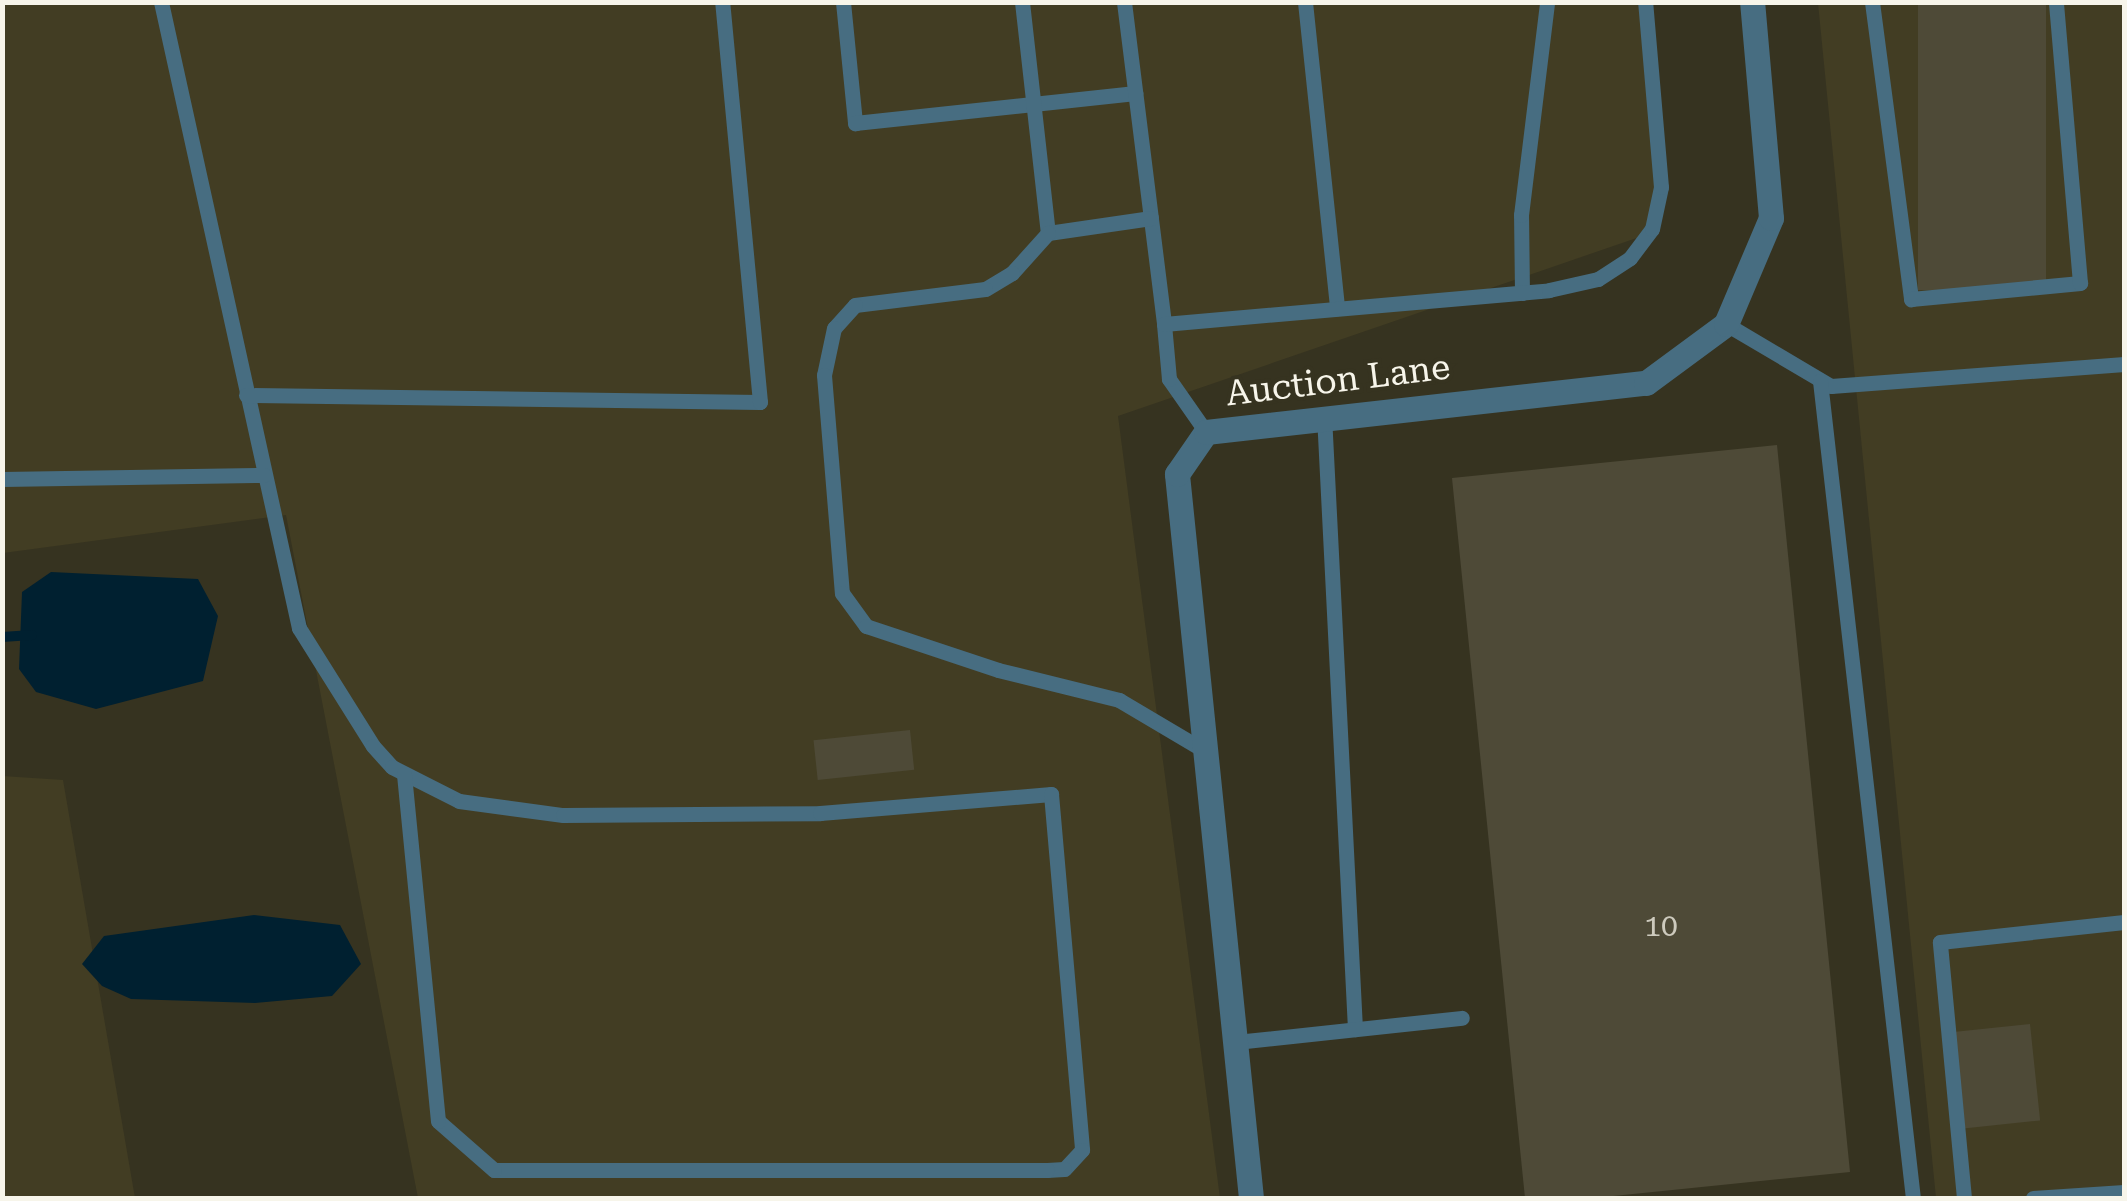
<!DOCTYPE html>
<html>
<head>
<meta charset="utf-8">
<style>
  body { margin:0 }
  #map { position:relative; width:2127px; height:1201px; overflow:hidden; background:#363320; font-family:"Roboto Serif",serif }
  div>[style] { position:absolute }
  .built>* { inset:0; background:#423d23 }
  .water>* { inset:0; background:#002030 }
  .stream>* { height:10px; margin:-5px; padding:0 5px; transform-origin:5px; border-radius:5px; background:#002030 }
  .building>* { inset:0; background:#4e4a37; transform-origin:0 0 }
  .lane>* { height:15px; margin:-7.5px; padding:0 7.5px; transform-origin:7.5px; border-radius:7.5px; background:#476d81 }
  .street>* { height:25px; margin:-12.5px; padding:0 12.5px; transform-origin:12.5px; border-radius:12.5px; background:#476d81 }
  span { translate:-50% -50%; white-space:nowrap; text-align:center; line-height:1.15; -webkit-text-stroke:8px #363320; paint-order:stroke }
  .number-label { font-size:30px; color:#cdcabd }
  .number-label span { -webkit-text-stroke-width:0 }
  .street-label { font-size:35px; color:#f7f5ea }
  .frame { position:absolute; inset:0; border:5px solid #f7f5ea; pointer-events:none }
</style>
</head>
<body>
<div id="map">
  <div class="built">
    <i style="clip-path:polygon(2px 3px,1645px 3px,1660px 230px,1118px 416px,1220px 1198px,418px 1198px,286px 515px,3px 553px)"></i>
    <i style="clip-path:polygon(1818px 3px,2124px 3px,2124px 1198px,1936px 1198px)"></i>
    <i style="clip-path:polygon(2px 776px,63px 780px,135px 1198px,3px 1198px)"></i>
  </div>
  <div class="water">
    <i style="clip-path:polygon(51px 572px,198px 579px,218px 616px,203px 681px,96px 709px,36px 692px,19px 669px,22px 592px)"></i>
    <i style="clip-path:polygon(254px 915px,340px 925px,361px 964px,332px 996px,255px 1003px,131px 999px,102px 986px,82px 964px,104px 936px)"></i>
  </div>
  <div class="stream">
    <i style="left:2px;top:637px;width:30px;rotate:-4deg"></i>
  </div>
  <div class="building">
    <i style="left:1918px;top:2px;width:128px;height:288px"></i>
    <i style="clip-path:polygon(1777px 445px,1850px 1172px,1594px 1198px,1525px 1198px,1452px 478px)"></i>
    <i style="left:910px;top:730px;width:40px;height:97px;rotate:84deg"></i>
    <i style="left:2030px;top:1024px;width:97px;height:77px;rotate:84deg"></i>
  </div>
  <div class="lane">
    <i style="left:161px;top:2px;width:641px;rotate:77.57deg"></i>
    <i style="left:299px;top:628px;width:139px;rotate:57.9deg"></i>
    <i style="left:373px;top:746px;width:28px;rotate:48deg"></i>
    <i style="left:392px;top:767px;width:75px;rotate:26.9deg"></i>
    <i style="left:459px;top:801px;width:105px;rotate:7.7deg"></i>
    <i style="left:563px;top:815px;width:257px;rotate:-0.4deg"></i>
    <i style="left:820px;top:813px;width:232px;rotate:-4.7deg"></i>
    <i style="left:1051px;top:794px;width:357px;rotate:85deg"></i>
    <i style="left:1082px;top:1150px;width:26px;rotate:133deg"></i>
    <i style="left:1064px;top:1169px;width:17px;rotate:177deg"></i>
    <i style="left:1047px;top:1170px;width:553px;rotate:180deg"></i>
    <i style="left:494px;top:1170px;width:74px;rotate:-138.8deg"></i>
    <i style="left:438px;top:1121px;width:349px;rotate:-95.6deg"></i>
    <i style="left:843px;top:2px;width:122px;rotate:84.3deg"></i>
    <i style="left:855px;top:123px;width:282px;rotate:-6.1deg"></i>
    <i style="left:1022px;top:2px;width:232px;rotate:83.6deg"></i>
    <i style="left:1124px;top:2px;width:324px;rotate:82.9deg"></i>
    <i style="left:1305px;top:2px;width:308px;rotate:84deg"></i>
    <i style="left:1872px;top:2px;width:300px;rotate:82.5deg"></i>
    <i style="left:1911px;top:299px;width:170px;rotate:-5.4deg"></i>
    <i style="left:2080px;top:283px;width:282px;rotate:-94.9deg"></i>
    <i style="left:1151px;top:218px;width:104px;rotate:171.7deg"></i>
    <i style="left:1048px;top:233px;width:54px;rotate:132deg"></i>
    <i style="left:1012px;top:273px;width:31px;rotate:149deg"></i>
    <i style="left:985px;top:289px;width:131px;rotate:173deg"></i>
    <i style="left:855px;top:305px;width:31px;rotate:132deg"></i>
    <i style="left:834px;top:328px;width:48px;rotate:102deg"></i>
    <i style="left:824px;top:375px;width:219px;rotate:85.3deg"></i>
    <i style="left:842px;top:593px;width:41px;rotate:54deg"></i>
    <i style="left:866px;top:626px;width:139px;rotate:18.4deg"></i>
    <i style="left:998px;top:670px;width:125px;rotate:13.9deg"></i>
    <i style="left:1119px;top:700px;width:102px;rotate:30.6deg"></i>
    <i style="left:1522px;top:293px;width:78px;rotate:-90.7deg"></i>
    <i style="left:1521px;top:215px;width:215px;rotate:-83deg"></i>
    <i style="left:1726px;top:324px;width:122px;rotate:30.6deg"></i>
    <i style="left:1831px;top:386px;width:294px;rotate:-4.3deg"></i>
    <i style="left:1820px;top:381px;width:822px;rotate:83.51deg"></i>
    <i style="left:246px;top:395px;width:514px;rotate:0.78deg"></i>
    <i style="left:760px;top:402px;width:402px;rotate:-95.4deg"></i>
    <i style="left:1324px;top:415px;width:615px;rotate:87.11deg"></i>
    <i style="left:1206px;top:432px;width:65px;rotate:-124.9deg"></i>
    <i style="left:1169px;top:379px;width:55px;rotate:-95.2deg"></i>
    <i style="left:1164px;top:324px;width:386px;rotate:-5deg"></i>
    <i style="left:1549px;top:290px;width:50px;rotate:-12.7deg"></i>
    <i style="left:1598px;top:279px;width:38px;rotate:-33deg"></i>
    <i style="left:1630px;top:258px;width:36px;rotate:-53deg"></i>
    <i style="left:1652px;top:229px;width:43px;rotate:-77.9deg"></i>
    <i style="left:1661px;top:187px;width:186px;rotate:-94.9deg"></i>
    <i style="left:2px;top:479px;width:262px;rotate:-0.9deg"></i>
    <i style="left:1236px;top:1042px;width:227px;rotate:-6.1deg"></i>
    <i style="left:1964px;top:1198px;width:257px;rotate:-95.4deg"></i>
    <i style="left:1940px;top:942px;width:185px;rotate:-6.2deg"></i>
    <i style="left:2033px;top:1198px;width:91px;rotate:-3.8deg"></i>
  </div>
  <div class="street">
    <i style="left:1251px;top:1198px;width:728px;rotate:-95.84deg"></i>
    <i style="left:1177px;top:474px;width:51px;rotate:-55.4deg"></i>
    <i style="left:1206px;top:432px;width:443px;rotate:-6.4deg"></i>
    <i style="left:1646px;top:383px;width:99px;rotate:-36.4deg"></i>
    <i style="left:1726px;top:324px;width:115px;rotate:-67deg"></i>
    <i style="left:1771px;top:218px;width:217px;rotate:-95deg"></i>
  </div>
  <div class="number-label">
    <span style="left:1661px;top:926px">10</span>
  </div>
  <div class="street-label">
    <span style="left:1338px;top:381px;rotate:-7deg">Auction Lane</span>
  </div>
  <div class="frame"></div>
</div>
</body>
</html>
